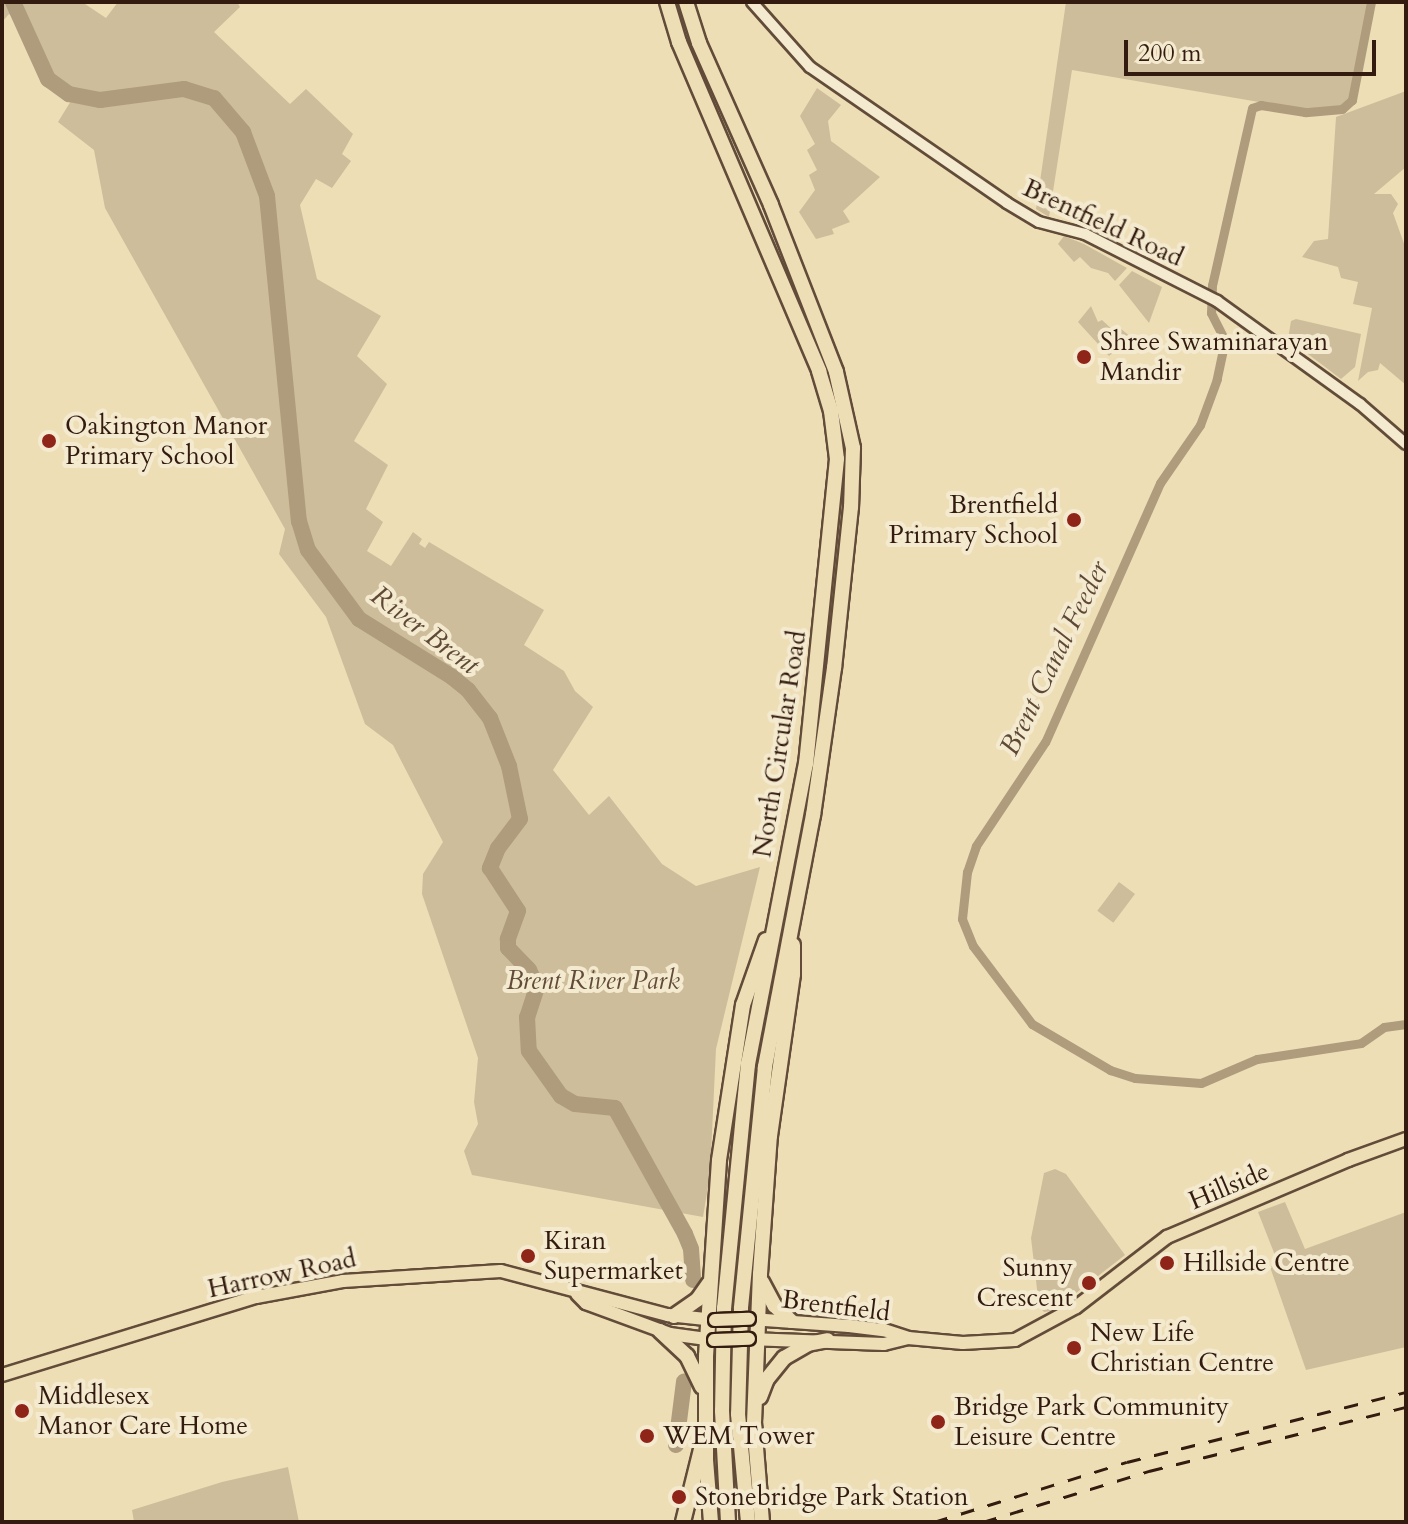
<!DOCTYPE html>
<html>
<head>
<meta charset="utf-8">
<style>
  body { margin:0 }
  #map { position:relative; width:1408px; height:1524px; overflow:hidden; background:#eedeb6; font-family:Cardo,serif }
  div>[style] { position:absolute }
  .green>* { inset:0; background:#cebd9a; transform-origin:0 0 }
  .canal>* { height:9px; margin:-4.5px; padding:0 4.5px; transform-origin:4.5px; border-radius:4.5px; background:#ae9c7d }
  .river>* { height:16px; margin:-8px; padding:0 8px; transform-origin:8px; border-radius:8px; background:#ae9c7d }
  .roads { filter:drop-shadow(2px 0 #624c39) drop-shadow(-2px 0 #624c39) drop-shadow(0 2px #624c39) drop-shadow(0 -2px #624c39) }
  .minor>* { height:10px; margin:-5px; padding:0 5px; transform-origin:5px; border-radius:5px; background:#f4ead0 }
  .major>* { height:12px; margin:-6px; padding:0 6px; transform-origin:6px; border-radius:6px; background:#eedeb6 }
  .highway>* { height:14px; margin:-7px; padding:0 7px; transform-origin:7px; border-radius:7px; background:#eedeb6 }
  .rail>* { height:3px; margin-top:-1.5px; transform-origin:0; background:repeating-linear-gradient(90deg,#331c0f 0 14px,transparent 0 28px) }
  .bridges { filter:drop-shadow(2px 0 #331c0f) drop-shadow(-2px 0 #331c0f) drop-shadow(0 2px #331c0f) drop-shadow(0 -2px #331c0f) }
  .major-bridge>* { height:12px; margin:-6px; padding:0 6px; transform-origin:6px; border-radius:6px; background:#eedeb6 }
  .dots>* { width:22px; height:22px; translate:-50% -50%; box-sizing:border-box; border:4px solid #f4ead0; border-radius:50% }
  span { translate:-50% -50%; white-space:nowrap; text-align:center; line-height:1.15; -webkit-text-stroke:8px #f4ead0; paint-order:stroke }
  .street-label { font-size:26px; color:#331c0f }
  .poi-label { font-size:26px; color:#331c0f }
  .left { translate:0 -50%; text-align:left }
  .right { translate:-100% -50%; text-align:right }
  .park-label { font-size:26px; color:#624c39; font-style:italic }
  .water-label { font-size:28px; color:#5e4936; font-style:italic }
  .frame { position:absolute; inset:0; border:4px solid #331c0f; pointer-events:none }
  .scale { position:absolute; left:1124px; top:40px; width:252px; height:36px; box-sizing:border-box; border:4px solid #331c0f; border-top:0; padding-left:10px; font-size:24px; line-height:28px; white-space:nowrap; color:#331c0f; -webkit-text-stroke:6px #f4ead0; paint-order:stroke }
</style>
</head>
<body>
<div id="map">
  <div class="green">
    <i style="clip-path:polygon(2px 2px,82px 2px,106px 18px,118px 2px,237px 2px,240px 7px,214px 32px,290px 104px,306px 89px,353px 134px,342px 154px,351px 161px,332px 188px,316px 179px,300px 205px,317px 279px,381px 316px,357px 356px,387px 384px,354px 441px,388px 465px,366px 509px,383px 522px,367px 551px,391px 566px,413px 532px,422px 539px,419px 544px,425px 548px,429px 542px,544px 610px,524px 645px,564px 671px,575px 691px,593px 707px,553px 770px,589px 815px,609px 796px,662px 864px,696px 886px,760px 867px,716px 1049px,710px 1175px,703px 1217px,472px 1175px,464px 1151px,478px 1124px,474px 1102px,478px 1058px,422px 894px,423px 874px,443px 842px,393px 745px,365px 724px,326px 617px,279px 554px,285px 529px,105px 208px,94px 150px,58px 122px,77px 91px,49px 75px,28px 28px,9px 14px,2px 22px)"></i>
    <i style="clip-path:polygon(1066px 2px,1374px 2px,1354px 102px,1338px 107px,1305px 110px,1072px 70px,1049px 217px,1036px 209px)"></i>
    <i style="clip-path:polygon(817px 88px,841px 105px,828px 121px,831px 141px,880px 177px,843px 211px,850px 222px,832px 229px,834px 234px,816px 239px,799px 212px,815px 190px,809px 175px,817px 170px,807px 150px,815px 144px,800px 116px)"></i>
    <i style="clip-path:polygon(1406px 91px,1406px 167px,1374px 194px,1391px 194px,1398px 204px,1393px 213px,1406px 249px,1406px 385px,1380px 363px,1378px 370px,1368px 372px,1358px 381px,1372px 308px,1353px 304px,1358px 282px,1341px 278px,1338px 267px,1302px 257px,1314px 241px,1328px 239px,1336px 117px)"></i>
    <i style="clip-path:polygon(1064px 236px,1084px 244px,1127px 268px,1115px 281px,1108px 273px,1091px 268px,1080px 257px,1074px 262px,1058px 244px)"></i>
    <i style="clip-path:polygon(1132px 271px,1162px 287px,1149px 323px,1119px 285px)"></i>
    <i style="clip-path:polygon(1091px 306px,1098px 322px,1102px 320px,1115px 332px,1120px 328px,1132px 338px,1109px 356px,1078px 322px)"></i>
    <i style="clip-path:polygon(1296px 319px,1361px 334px,1355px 367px,1341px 379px,1288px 339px,1291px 321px)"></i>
    <i style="left:1119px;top:882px;width:20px;height:36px;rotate:37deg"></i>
    <i style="clip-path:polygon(1055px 1169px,1066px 1174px,1125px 1255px,1053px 1311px,1044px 1312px,1039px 1306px,1031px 1238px,1044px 1173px)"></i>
    <i style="clip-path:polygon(1285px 1202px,1305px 1249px,1406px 1212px,1406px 1347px,1306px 1370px,1270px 1267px,1278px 1263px,1258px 1212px)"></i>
    <i style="clip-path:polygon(288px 1467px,299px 1522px,134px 1522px,132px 1510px,222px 1482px)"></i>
  </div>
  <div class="canal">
    <i style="left:1371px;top:2px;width:100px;rotate:101deg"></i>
    <i style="left:1352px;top:100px;width:13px;rotate:138deg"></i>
    <i style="left:1342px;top:109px;width:37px;rotate:175deg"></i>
    <i style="left:1305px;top:112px;width:45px;rotate:-171deg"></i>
    <i style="left:1261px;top:105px;width:9px;rotate:162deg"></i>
    <i style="left:1252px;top:108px;width:181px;rotate:102.7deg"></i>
    <i style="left:1212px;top:285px;width:28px;rotate:92deg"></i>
    <i style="left:1211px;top:313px;width:30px;rotate:63deg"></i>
    <i style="left:1225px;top:340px;width:40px;rotate:102deg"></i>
    <i style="left:1217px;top:379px;width:49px;rotate:110.3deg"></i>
    <i style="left:1200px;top:425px;width:70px;rotate:124.6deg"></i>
    <i style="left:1160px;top:483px;width:283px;rotate:113.9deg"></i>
    <i style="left:1045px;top:742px;width:125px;rotate:123.6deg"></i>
    <i style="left:976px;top:846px;width:28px;rotate:109deg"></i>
    <i style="left:967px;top:872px;width:47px;rotate:96.1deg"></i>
    <i style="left:962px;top:919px;width:29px;rotate:68deg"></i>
    <i style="left:973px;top:946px;width:98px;rotate:52.9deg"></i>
    <i style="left:1032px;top:1024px;width:91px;rotate:30.5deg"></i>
    <i style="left:1110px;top:1070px;width:26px;rotate:18deg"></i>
    <i style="left:1135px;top:1078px;width:66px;rotate:4.3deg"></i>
    <i style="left:1201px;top:1083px;width:61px;rotate:-23.2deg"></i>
    <i style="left:1257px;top:1059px;width:105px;rotate:-8.7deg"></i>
    <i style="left:1361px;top:1043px;width:28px;rotate:-35deg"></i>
    <i style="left:1384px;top:1027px;width:22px;rotate:-8deg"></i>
  </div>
  <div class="river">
    <i style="left:13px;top:2px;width:85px;rotate:65.6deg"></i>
    <i style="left:48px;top:79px;width:26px;rotate:36deg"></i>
    <i style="left:69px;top:94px;width:32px;rotate:11deg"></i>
    <i style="left:100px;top:100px;width:85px;rotate:-7.5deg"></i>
    <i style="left:184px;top:89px;width:31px;rotate:17deg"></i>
    <i style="left:214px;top:98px;width:45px;rotate:49.5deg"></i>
    <i style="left:243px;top:132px;width:68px;rotate:69.4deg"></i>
    <i style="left:267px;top:196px;width:327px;rotate:84.4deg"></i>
    <i style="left:299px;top:521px;width:30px;rotate:73deg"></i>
    <i style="left:308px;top:550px;width:86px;rotate:53.5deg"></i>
    <i style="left:359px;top:619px;width:110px;rotate:31.9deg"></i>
    <i style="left:452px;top:677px;width:21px;rotate:39deg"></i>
    <i style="left:468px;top:690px;width:36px;rotate:52deg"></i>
    <i style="left:490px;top:718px;width:52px;rotate:68.4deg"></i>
    <i style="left:509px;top:766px;width:54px;rotate:78.3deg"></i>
    <i style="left:520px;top:819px;width:36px;rotate:127deg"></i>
    <i style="left:498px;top:848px;width:22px;rotate:112deg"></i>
    <i style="left:490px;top:868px;width:51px;rotate:56.9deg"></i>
    <i style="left:518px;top:911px;width:30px;rotate:110deg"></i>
    <i style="left:508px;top:939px;width:9px;rotate:90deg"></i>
    <i style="left:508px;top:948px;width:30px;rotate:46deg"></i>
    <i style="left:529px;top:970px;width:19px;rotate:65deg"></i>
    <i style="left:537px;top:987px;width:32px;rotate:108deg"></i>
    <i style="left:527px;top:1017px;width:34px;rotate:87deg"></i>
    <i style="left:529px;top:1051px;width:55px;rotate:54.6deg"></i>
    <i style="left:561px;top:1096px;width:16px;rotate:30deg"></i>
    <i style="left:575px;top:1104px;width:40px;rotate:5.7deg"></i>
    <i style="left:615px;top:1108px;width:144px;rotate:60.9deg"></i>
    <i style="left:685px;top:1234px;width:16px;rotate:68deg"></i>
    <i style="left:691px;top:1249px;width:31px;rotate:86deg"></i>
    <i style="left:676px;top:1445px;width:64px;rotate:-82.8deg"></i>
  </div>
  <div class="roads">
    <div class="minor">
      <i style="left:752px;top:2px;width:87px;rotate:48.3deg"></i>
      <i style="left:810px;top:67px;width:239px;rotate:34.6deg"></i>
      <i style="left:1007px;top:203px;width:37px;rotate:31deg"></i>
      <i style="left:1039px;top:222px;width:48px;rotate:14.6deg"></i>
      <i style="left:1085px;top:234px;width:148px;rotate:26.9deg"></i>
      <i style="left:1217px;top:301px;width:176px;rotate:35.8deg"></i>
      <i style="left:1360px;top:404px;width:61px;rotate:41deg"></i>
    </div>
    <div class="major">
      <i style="left:577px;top:1294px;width:13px;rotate:45deg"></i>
      <i style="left:586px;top:1303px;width:90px;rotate:20.3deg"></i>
      <i style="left:670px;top:1334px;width:44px;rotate:7.8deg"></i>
      <i style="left:751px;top:1319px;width:98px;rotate:4.1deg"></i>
      <i style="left:849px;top:1326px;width:35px;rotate:7deg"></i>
      <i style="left:884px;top:1330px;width:25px;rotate:18deg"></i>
      <i style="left:908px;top:1338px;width:55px;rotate:5.2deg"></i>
      <i style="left:963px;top:1343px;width:52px;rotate:-3.3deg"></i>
      <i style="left:1015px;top:1340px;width:69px;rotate:-28.4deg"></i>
      <i style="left:1076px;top:1307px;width:115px;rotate:-37.6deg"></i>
      <i style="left:1167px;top:1237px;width:197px;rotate:-23deg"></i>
      <i style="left:1348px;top:1160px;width:62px;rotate:-19.9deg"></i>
      <i style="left:749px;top:1339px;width:135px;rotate:2.1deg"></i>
      <i style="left:884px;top:1344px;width:25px;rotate:-14deg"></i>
      <i style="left:2px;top:1375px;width:266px;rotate:-17.1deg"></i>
      <i style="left:256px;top:1297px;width:88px;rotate:-10.4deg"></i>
      <i style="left:343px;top:1281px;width:158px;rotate:-3.6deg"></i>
      <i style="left:501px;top:1271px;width:173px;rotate:14.8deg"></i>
      <i style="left:668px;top:1315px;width:47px;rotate:6.1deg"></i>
    </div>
    <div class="highway">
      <i style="left:667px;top:2px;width:42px;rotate:73.3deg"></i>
      <i style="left:679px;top:42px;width:358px;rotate:66.9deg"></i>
      <i style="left:819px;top:371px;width:42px;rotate:73.3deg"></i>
      <i style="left:831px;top:411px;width:48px;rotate:82.9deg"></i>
      <i style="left:837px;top:459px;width:306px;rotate:95.8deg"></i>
      <i style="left:806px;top:763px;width:307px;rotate:100.9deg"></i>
      <i style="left:748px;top:1064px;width:245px;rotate:95.6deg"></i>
      <i style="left:724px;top:1308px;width:103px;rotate:91.1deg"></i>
      <i style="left:722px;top:1411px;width:111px;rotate:86.9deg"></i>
      <i style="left:686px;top:2px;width:43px;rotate:72.4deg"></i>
      <i style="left:699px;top:43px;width:177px;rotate:66deg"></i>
      <i style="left:771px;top:205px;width:179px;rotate:68.7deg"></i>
      <i style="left:836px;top:372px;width:78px;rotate:77.4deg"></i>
      <i style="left:853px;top:448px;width:59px;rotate:91.9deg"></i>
      <i style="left:851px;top:507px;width:162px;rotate:96deg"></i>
      <i style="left:834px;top:668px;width:148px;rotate:98.1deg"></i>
      <i style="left:813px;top:815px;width:257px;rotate:100.8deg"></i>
      <i style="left:765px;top:1067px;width:243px;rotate:95.7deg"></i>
      <i style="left:741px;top:1309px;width:105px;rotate:91.6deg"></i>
      <i style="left:738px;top:1414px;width:108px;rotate:84.7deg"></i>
      <i style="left:762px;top:1282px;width:27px;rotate:62deg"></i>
      <i style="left:775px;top:1306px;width:22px;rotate:43deg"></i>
      <i style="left:674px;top:1316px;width:29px;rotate:-35deg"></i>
      <i style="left:698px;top:1299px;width:19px;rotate:-55deg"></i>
      <i style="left:660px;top:1331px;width:37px;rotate:43deg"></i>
      <i style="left:687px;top:1356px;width:34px;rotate:64deg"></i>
      <i style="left:760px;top:1397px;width:19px;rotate:-69deg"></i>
      <i style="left:767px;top:1379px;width:27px;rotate:-51deg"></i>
      <i style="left:784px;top:1358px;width:28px;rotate:-30deg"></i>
      <i style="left:808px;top:1344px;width:20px;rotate:-11deg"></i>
      <i style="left:683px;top:1522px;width:75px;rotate:-76.1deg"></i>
      <i style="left:711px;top:1522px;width:62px;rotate:-94.6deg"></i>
      <i style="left:706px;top:1460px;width:104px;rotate:-90deg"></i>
      <i style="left:706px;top:1356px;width:196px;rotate:-86.2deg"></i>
      <i style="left:719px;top:1160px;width:157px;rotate:-81.2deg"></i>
      <i style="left:743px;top:1005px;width:69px;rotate:-70.5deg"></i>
      <i style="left:762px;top:1522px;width:99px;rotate:-94.6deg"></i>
      <i style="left:754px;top:1423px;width:149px;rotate:-87.7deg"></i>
      <i style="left:760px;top:1274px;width:138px;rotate:-85.9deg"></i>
      <i style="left:770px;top:1136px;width:164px;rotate:-81.9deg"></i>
      <i style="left:793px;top:974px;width:29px;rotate:-90deg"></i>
    </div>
  </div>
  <div class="rail">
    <i style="left:934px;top:1522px;width:202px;rotate:-17.3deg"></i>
    <i style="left:1127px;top:1462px;width:288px;rotate:-14.1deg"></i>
    <i style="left:983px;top:1522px;width:174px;rotate:-17.1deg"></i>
    <i style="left:1149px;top:1471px;width:265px;rotate:-14deg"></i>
  </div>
  <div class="bridges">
    <div class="major-bridge">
      <i style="left:715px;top:1320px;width:34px;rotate:-2deg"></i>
      <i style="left:714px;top:1340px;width:35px;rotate:-2deg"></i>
    </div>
  </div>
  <div class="dots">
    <i style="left:1084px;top:357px;background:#8f2418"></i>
    <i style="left:49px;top:441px;background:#8f2418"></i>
    <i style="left:1074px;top:520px;background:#8f2418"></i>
    <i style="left:528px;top:1256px;background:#8f2418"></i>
    <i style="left:1167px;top:1263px;background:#8f2418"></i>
    <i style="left:1089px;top:1283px;background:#8f2418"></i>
    <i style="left:1074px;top:1348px;background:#8f2418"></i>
    <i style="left:22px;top:1411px;background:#8f2418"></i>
    <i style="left:938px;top:1422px;background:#8f2418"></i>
    <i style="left:647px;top:1436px;background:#8f2418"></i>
    <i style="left:679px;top:1497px;background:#8f2418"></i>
  </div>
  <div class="street-label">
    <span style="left:1103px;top:223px;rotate:25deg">Brentfield Road</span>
    <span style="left:780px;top:744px;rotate:-81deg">North Circular Road</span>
    <span style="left:1229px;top:1186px;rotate:-23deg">Hillside</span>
    <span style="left:282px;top:1274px;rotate:-12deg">Harrow Road</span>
    <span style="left:836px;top:1306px;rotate:7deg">Brentfield</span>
  </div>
  <div class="poi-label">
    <span class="left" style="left:1100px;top:357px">Shree Swaminarayan<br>Mandir</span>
    <span class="left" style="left:65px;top:441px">Oakington Manor<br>Primary School</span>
    <span class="right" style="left:1058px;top:520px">Brentfield<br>Primary School</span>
    <span class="left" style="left:544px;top:1256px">Kiran<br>Supermarket</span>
    <span class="left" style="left:1183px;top:1263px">Hillside Centre</span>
    <span class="right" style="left:1073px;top:1283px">Sunny<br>Crescent</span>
    <span class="left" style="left:1090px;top:1348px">New Life<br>Christian Centre</span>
    <span class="left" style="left:38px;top:1411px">Middlesex<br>Manor Care Home</span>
    <span class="left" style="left:954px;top:1422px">Bridge Park Community<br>Leisure Centre</span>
    <span class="left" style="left:663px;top:1436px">WEM Tower</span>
    <span class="left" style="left:695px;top:1497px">Stonebridge Park Station</span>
  </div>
  <div class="park-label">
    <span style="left:593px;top:981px">Brent River Park</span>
  </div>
  <div class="water-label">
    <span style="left:425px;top:630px;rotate:37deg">River Brent</span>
    <span style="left:1054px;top:658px;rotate:-64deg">Brent Canal Feeder</span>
  </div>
  <div class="frame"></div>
  <div class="scale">200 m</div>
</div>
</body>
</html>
